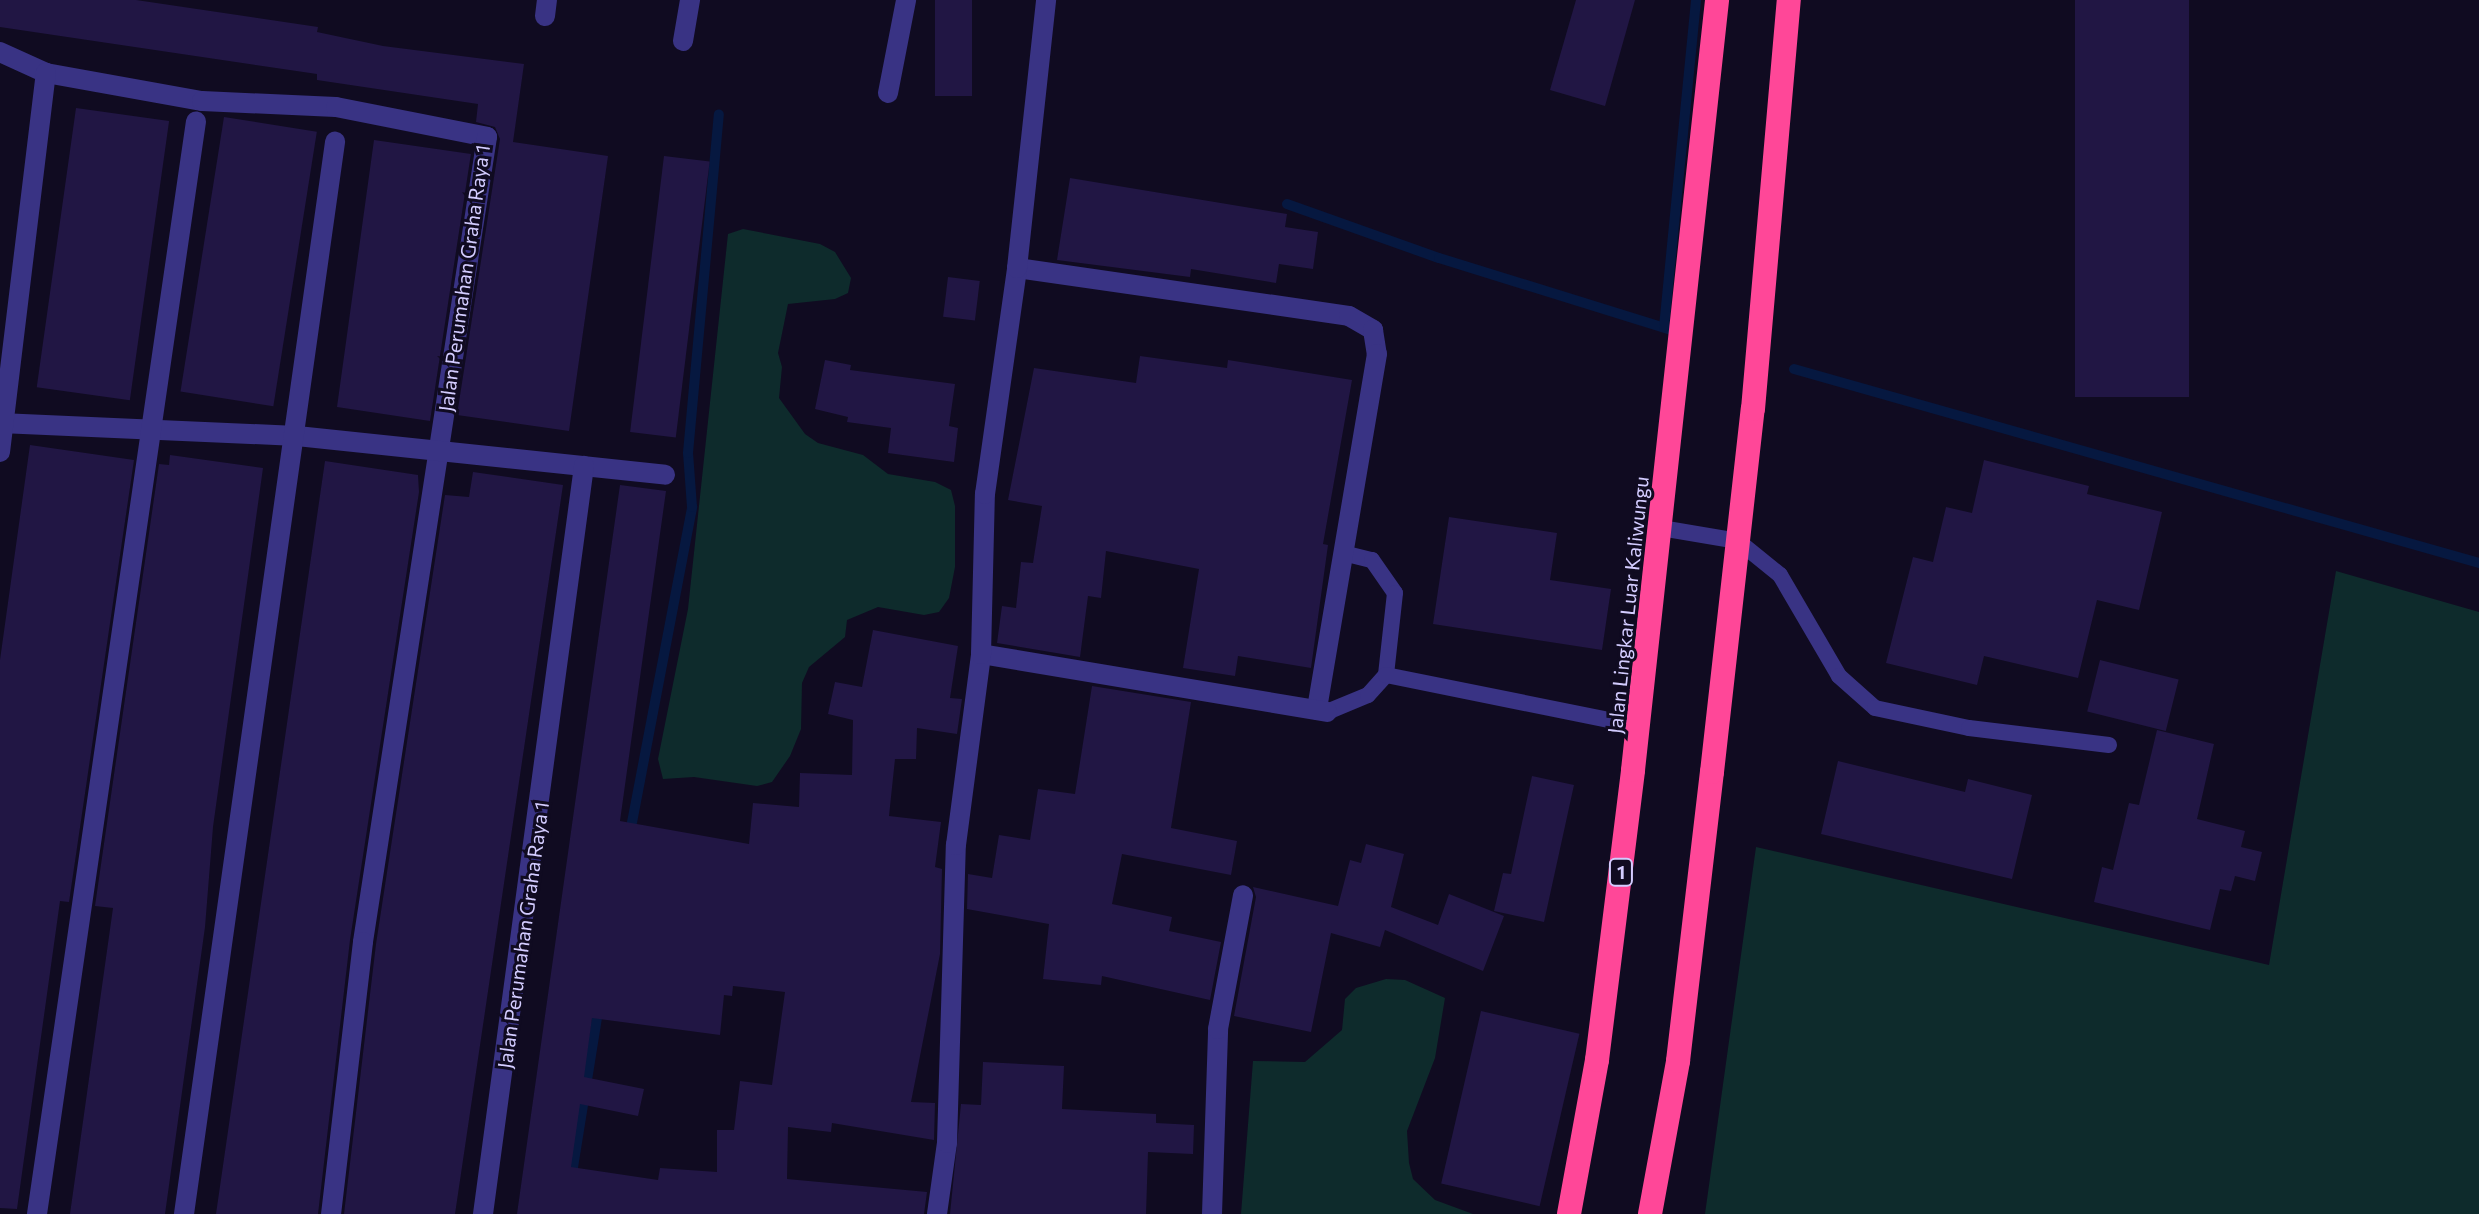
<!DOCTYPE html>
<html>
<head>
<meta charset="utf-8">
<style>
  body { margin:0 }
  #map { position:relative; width:2479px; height:1214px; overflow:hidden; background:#100b21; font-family:Commissioner,sans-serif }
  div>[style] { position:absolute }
  .green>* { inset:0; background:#0e2b2c }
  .stream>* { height:10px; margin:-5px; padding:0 5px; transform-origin:5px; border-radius:5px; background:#061840 }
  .building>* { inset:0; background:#211644; transform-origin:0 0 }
  .lane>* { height:16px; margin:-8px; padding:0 8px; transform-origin:8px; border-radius:8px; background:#393384 }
  .street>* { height:20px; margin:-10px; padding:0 10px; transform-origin:10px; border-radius:10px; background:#393384 }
  .highway>* { height:24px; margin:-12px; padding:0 12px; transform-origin:12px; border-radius:12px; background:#ff4798 }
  span { translate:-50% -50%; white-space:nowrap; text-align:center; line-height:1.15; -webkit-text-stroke:6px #100b21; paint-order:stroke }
  .shield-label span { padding:2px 6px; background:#100b21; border:2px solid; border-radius:6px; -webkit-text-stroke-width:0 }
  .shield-label { font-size:18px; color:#d3ccff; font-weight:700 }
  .street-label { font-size:20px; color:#d3ccff }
</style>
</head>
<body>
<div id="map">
  <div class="green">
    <i style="clip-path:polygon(743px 229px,820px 244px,835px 252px,851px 278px,848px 293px,835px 299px,788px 304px,778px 353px,782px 367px,779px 398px,805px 434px,818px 443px,863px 455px,888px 474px,935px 482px,951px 490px,955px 506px,955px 567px,949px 598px,939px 612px,924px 615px,878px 607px,847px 620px,845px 637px,809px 667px,802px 683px,801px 729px,790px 756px,772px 782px,757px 786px,694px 777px,663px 779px,658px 759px,688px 609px,728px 234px)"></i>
    <i style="clip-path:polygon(2336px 571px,2479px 612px,2479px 1214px,1705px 1214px,1756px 847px,2269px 965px)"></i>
    <i style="clip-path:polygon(1386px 979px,1405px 980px,1445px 998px,1435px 1058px,1407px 1131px,1409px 1163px,1413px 1179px,1435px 1200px,1473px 1214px,1241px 1214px,1253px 1061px,1305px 1062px,1342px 1030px,1345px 999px,1356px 988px)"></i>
  </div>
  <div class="stream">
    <i style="left:1287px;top:204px;width:161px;rotate:19.6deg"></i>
    <i style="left:1439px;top:258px;width:244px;rotate:17.2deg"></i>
    <i style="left:1664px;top:327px;width:329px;rotate:-84.4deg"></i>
    <i style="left:1794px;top:369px;width:712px;rotate:15.81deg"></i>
    <i style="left:630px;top:833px;width:332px;rotate:-79.2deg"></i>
    <i style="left:692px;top:507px;width:54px;rotate:-94.2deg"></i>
    <i style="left:688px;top:453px;width:340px;rotate:-84.8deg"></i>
    <i style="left:571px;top:1180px;width:176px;rotate:-80.9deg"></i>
  </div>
  <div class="building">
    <i style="clip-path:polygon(0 0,136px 0,318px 27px,317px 32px,383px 46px,524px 64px,513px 142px,608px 156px,569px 431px,457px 415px,500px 139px,495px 127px,476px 122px,478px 104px,317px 80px,317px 74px,0 27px)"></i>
    <i style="left:935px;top:0;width:37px;height:96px"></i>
    <i style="clip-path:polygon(1576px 0,1635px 0,1605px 106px,1550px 90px)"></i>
    <i style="left:2075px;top:0;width:114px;height:397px"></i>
    <i style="left:76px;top:108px;width:94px;height:282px;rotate:8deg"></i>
    <i style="left:224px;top:117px;width:94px;height:278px;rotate:9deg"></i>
    <i style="clip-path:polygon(374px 140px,471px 154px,472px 147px,430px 421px,337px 407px)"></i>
    <i style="left:664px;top:156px;width:46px;height:278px;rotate:7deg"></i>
    <i style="clip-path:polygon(1070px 178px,1287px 214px,1285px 227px,1318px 232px,1313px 269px,1279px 264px,1276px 283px,1191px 269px,1190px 277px,1057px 260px)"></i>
    <i style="left:948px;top:277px;width:32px;height:40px;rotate:7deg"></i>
    <i style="clip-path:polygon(1140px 356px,1227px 368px,1228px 360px,1352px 380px,1323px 544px,1328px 545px,1311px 668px,1238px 656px,1235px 676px,1183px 668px,1199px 569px,1106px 551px,1101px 598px,1088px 596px,1080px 657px,997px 643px,1002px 606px,1016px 608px,1021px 562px,1033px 563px,1042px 506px,1008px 500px,1034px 368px,1136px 383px)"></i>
    <i style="clip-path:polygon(825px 360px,851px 365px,850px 370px,955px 384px,949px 426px,958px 428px,954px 462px,888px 453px,891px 428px,847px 422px,848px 417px,815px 409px)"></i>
    <i style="clip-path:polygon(30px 445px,134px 460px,69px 902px,60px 901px,17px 1209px,0 1208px,0 660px)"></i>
    <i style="clip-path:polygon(170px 455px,263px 468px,213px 827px,205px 927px,165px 1214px,70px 1214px,113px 908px,95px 906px,159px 464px,169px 465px)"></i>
    <i style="clip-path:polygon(1984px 460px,2089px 486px,2087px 494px,2162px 512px,2139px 610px,2097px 600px,2078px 678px,1984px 656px,1977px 685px,1886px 663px,1913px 557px,1933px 562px,1946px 507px,1972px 513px)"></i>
    <i style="clip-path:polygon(325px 461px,418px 475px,419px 492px,350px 940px,318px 1214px,216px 1214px)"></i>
    <i style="clip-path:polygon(473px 472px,563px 485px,455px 1214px,344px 1214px,376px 944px,445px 495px,469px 497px)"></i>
    <i style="clip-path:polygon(evenodd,620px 485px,666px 491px,620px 821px,749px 844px,753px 803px,799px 807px,800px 773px,852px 775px,853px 720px,828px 714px,835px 682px,862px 687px,873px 630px,958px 646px,950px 698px,962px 699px,957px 734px,917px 728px,916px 759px,895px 759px,889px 816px,941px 822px,935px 867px,942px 869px,940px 954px,911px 1102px,935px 1103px,934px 1140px,832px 1123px,831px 1132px,788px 1127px,787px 1179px,927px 1192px,924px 1214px,517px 1214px,620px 485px,733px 986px,785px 992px,772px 1085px,740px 1081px,734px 1130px,717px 1130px,717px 1172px,660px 1168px,658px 1180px,571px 1167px,580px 1104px,638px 1116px,644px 1089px,584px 1077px,592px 1018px,720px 1035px,724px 995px,732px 996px,733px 986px)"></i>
    <i style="clip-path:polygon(1449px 517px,1557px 533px,1550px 580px,1611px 589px,1602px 650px,1433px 624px)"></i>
    <i style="left:2100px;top:660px;width:81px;height:53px;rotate:14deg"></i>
    <i style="clip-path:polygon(1092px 686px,1191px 702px,1171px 828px,1237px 841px,1231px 875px,1122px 854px,1112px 904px,1172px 917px,1169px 931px,1221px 942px,1210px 1000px,1102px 976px,1101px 985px,1043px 979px,1049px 924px,967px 909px,968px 874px,992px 878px,999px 835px,1030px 840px,1038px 789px,1075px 794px)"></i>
    <i style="clip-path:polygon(2157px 730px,2214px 744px,2197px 819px,2245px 831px,2241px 847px,2262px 852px,2255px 881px,2235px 876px,2231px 891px,2220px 889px,2210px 930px,2094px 902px,2102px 867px,2113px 870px,2129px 803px,2139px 805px)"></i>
    <i style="clip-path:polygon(1838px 761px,1965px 792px,1968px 779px,2032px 795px,2012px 879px,1821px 834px)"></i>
    <i style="clip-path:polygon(1532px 776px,1574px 785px,1544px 922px,1494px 911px,1503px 873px,1511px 874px)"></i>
    <i style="clip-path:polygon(1366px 844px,1404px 854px,1391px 907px,1438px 925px,1449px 894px,1504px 916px,1483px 971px,1385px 930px,1380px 947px,1331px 933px,1311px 1032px,1234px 1016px,1256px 897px,1253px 887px,1338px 906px,1350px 860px,1361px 863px)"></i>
    <i style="left:1481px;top:1011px;width:101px;height:177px;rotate:13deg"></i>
    <i style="clip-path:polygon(983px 1062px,1064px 1066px,1062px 1109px,1156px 1114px,1156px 1123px,1194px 1125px,1193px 1154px,1148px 1152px,1146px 1214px,950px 1214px,961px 1104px,981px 1105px)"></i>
  </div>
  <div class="lane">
    <i style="left:1661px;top:528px;width:78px;rotate:9.6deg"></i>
    <i style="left:1738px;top:541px;width:54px;rotate:39deg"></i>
    <i style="left:1780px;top:575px;width:117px;rotate:59.7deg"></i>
    <i style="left:1839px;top:676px;width:48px;rotate:41.6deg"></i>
    <i style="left:1875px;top:708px;width:96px;rotate:12deg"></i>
    <i style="left:1969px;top:728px;width:141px;rotate:6.9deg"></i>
    <i style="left:1343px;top:553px;width:30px;rotate:14deg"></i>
    <i style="left:1372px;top:560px;width:40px;rotate:55.1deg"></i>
    <i style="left:1395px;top:593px;width:82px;rotate:96.3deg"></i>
    <i style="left:1327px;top:712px;width:44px;rotate:-22.5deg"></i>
    <i style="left:1368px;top:695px;width:27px;rotate:-48deg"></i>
    <i style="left:1386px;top:675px;width:257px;rotate:11.4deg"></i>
  </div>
  <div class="street">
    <i style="left:545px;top:16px;width:16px;rotate:-83deg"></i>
    <i style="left:683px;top:41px;width:42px;rotate:-80.3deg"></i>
    <i style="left:0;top:52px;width:51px;rotate:24.5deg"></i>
    <i style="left:46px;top:73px;width:158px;rotate:10.2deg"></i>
    <i style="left:202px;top:101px;width:134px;rotate:2.6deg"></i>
    <i style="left:336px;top:107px;width:154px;rotate:11.2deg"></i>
    <i style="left:487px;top:137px;width:814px;rotate:98.76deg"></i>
    <i style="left:363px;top:942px;width:274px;rotate:96.7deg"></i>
    <i style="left:888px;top:93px;width:95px;rotate:-79deg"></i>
    <i style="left:1017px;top:268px;width:335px;rotate:8.2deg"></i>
    <i style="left:1349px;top:316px;width:28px;rotate:30deg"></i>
    <i style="left:1373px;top:330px;width:24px;rotate:81deg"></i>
    <i style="left:1377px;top:354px;width:361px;rotate:99.6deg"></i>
    <i style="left:0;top:423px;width:297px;rotate:2.5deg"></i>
    <i style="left:297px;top:436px;width:370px;rotate:6deg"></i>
    <i style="left:0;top:452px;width:382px;rotate:-83.1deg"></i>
    <i style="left:981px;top:654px;width:351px;rotate:9.5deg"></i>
    <i style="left:37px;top:1214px;width:1104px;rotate:-81.72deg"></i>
    <i style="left:184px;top:1214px;width:1083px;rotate:-81.98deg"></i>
    <i style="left:483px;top:1214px;width:755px;rotate:-82.31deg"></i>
    <i style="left:937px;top:1214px;width:72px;rotate:-82deg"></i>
    <i style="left:947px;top:1143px;width:298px;rotate:-88.3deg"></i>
    <i style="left:956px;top:845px;width:193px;rotate:-82.5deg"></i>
    <i style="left:981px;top:654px;width:160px;rotate:-88.6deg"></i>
    <i style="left:985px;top:494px;width:228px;rotate:-81.9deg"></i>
    <i style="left:1017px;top:268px;width:270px;rotate:-83.8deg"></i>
    <i style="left:1212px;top:1214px;width:185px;rotate:-88.1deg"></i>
    <i style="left:1218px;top:1029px;width:136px;rotate:-79.4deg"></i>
  </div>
  <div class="highway">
    <i style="left:1569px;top:1214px;width:157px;rotate:-79.7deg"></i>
    <i style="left:1597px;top:1060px;width:292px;rotate:-82.9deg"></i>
    <i style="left:1633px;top:770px;width:775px;rotate:-83.77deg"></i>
    <i style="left:1650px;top:1214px;width:156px;rotate:-79.6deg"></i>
    <i style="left:1678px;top:1061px;width:291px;rotate:-83.3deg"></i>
    <i style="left:1712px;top:772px;width:365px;rotate:-83.6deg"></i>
    <i style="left:1753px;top:409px;width:411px;rotate:-85deg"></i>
  </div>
  <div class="shield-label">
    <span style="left:1621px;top:872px">1</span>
  </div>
  <div class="street-label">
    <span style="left:464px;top:278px;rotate:-82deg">Jalan Perumahan Graha Raya 1</span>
    <span style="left:1628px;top:605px;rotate:-84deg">Jalan Lingkar Luar Kaliwungu</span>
    <span style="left:523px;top:935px;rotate:-82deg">Jalan Perumahan Graha Raya 1</span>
  </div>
</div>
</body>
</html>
